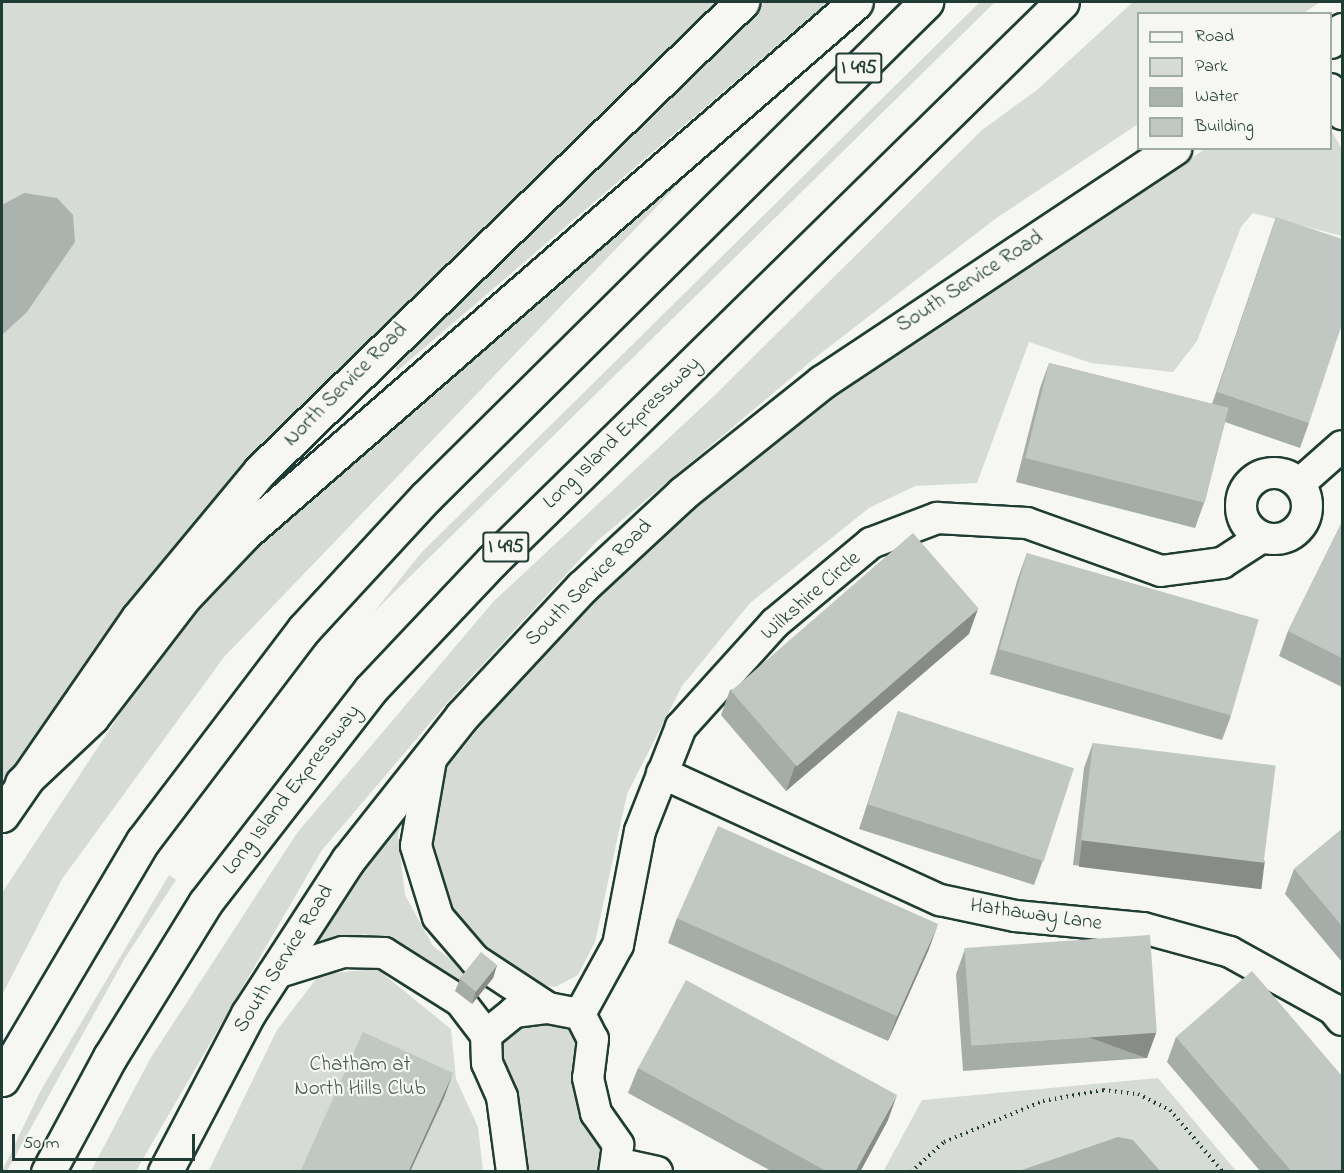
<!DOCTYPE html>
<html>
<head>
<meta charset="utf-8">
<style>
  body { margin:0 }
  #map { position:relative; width:1344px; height:1173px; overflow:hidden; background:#f6f6f2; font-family:"Indie Flower",sans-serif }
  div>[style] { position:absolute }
  .green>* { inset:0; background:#d6dbd6 }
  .water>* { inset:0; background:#aab3ae }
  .path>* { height:4px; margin-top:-2px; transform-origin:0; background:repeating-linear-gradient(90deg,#1f3d34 0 1.5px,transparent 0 6px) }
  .roads { filter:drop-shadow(2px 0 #1f3d34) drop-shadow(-2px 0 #1f3d34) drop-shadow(0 2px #1f3d34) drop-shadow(0 -2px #1f3d34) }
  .minor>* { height:30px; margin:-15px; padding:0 15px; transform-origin:15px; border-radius:15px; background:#f6f6f2 }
  .minor>.ring { margin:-15px; padding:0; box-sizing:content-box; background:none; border:30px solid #f6f6f2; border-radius:50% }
  .major>* { height:33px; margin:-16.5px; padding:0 16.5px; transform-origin:16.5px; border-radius:16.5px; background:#f6f6f2 }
  .highway>* { height:33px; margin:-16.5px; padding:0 16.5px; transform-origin:16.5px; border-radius:16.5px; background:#f6f6f2 }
  .wall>* { inset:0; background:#a6aca8 }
  .shaded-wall>* { inset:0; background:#878c88; transform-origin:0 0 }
  .building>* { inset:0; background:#c1c8c3; transform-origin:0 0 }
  span { translate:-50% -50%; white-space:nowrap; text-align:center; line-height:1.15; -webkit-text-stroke:4.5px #f6f6f2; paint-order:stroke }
  .shield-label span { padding:2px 4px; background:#f6f6f2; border:2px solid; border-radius:4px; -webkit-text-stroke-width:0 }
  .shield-label { font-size:20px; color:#1f3d34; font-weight:700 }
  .street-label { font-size:21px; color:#1f3d34 }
  .park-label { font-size:21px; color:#445d54 }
  .frame { position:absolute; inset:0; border:3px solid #1f3d34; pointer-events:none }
  .legend { position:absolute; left:1137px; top:12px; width:195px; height:138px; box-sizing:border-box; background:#f6f6f2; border:2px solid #a0aca6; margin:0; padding:8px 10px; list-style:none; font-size:18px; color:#1f3d34 }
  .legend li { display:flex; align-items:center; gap:12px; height:30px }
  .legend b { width:30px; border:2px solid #a0aca6 }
  .scale { position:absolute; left:12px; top:1134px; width:183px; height:27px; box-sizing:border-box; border:3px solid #1f3d34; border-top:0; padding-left:8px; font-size:18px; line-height:21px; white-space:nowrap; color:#1f3d34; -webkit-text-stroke:4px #f6f6f2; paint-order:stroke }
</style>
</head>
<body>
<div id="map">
  <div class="green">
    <i style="clip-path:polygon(2px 2px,742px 2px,334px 395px,2px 815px)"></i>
    <i style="clip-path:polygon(765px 2px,828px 2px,397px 371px,393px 362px)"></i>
    <i style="clip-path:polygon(980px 2px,995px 2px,374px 612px,421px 553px)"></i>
    <i style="clip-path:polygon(1133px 2px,1320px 2px,1304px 13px,1138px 14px,1138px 124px,995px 219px,816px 357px,596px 542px,447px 703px,322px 850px,136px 1171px,91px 1171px,150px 1059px,297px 833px,494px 601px,715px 395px,982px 130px,1037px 90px)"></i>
    <i style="clip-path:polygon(760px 99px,224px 657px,62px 879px,2px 995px,2px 893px,187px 612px,395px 413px)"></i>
    <i style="clip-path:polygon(1331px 130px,1342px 149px,1342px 236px,1253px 213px,1241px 227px,1197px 341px,1173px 372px,1091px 363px,1029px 342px,977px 483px,915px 486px,869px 508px,750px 603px,682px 686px,627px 794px,595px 942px,578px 975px,555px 987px,524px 982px,482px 954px,437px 897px,423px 825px,433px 785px,516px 682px,655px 535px,777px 435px,1205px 149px,1330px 148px)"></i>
    <i style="clip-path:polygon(407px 800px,398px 835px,405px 895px,433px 946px,469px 973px,460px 985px,418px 955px,365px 934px,323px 940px,294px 956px)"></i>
    <i style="clip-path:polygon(169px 875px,176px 880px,125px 958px,7px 1171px,2px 1171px,41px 1090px)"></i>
    <i style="clip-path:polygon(377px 969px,451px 1029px,456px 1079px,478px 1127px,483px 1171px,208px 1172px,277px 1030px,320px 974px)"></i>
    <i style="clip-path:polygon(514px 1012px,580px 1014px,614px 1171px,512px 1171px,487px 1063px)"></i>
    <i style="clip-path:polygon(1158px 1078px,1236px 1171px,883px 1172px,922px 1100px)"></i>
  </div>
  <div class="water">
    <i style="clip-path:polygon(24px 193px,57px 198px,73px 215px,75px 242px,27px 312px,2px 335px,2px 205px)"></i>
    <i style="clip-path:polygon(1118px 1137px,1133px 1140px,1160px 1171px,1019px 1171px)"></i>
  </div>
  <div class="path">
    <i style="left:911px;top:1172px;width:45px;rotate:-42.3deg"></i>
    <i style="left:944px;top:1142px;width:107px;rotate:-22.5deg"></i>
    <i style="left:1043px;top:1101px;width:61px;rotate:-10.4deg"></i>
    <i style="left:1103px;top:1090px;width:35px;rotate:7deg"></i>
    <i style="left:1138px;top:1094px;width:36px;rotate:27deg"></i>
    <i style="left:1170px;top:1110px;width:82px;rotate:49.5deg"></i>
  </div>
  <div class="roads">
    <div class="minor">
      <i style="left:1330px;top:89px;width:28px;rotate:64deg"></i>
      <i class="ring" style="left:1241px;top:473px;width:36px;height:36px"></i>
      <i style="left:1299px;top:484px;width:57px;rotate:-41.5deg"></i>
      <i style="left:432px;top:754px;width:93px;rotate:99.9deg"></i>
      <i style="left:416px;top:846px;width:74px;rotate:72.8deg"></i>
      <i style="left:438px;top:917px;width:57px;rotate:49.3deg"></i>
      <i style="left:475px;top:960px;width:87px;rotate:33.3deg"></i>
      <i style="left:662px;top:773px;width:306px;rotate:24.6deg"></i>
      <i style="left:940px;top:900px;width:77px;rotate:12deg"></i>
      <i style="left:1015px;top:916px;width:129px;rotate:5.4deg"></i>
      <i style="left:1143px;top:928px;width:90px;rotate:15.4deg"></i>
      <i style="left:1230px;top:952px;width:118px;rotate:29deg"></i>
      <i style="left:1333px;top:1009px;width:14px;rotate:51deg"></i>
      <i style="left:273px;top:974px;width:73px;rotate:-17.4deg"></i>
      <i style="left:343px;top:952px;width:41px;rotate:1.4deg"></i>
      <i style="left:384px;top:953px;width:90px;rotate:32.3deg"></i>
      <i style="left:460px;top:1001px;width:43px;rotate:52.6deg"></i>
      <i style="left:580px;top:1014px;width:79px;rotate:-61.2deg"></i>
      <i style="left:618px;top:945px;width:116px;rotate:-79.1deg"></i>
      <i style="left:640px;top:831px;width:112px;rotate:-68.5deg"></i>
      <i style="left:681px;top:727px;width:140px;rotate:-47.9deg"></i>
      <i style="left:775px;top:623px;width:125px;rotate:-39.8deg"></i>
      <i style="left:871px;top:543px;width:71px;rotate:-20.7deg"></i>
      <i style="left:937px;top:518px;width:90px;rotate:3.2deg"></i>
      <i style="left:1027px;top:523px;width:142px;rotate:19.7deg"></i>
      <i style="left:1161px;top:571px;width:62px;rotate:-7.5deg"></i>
      <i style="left:1222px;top:563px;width:48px;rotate:-33deg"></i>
      <i style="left:486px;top:1035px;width:36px;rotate:-39deg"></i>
      <i style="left:514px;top:1012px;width:34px;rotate:-7deg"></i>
      <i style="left:548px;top:1008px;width:33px;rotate:11deg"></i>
      <i style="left:580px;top:1014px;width:28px;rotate:63deg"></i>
      <i style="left:593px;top:1039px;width:39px;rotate:97deg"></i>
      <i style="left:588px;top:1078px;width:36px;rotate:77deg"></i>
      <i style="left:596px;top:1113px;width:39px;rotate:55deg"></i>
      <i style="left:618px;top:1145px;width:27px;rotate:98deg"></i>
      <i style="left:486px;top:1035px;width:28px;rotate:88deg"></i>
      <i style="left:487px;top:1063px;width:37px;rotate:66deg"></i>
      <i style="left:502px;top:1097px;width:76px;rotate:82.4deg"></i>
      <i style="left:616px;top:1163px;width:42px;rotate:12.4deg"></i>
    </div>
    <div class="major">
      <i style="left:2px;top:815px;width:239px;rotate:-55.4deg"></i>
      <i style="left:138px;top:618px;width:191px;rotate:-50.3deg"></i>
      <i style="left:260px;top:471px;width:673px;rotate:-44.22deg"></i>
      <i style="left:165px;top:1172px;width:178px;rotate:-62.3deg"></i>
      <i style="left:248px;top:1014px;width:184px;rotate:-57deg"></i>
      <i style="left:348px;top:860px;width:184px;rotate:-51.6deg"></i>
      <i style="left:462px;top:716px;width:176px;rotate:-47.1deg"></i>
      <i style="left:582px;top:587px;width:138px;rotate:-42.9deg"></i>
      <i style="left:683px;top:493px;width:178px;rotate:-38.6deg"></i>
      <i style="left:822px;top:382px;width:423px;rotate:-33.6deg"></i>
    </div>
    <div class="highway">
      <i style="left:1330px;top:41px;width:16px;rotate:-43deg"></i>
      <i style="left:22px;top:783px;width:96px;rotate:-43.3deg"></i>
      <i style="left:92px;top:717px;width:153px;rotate:-52.5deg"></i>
      <i style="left:185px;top:596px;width:87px;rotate:-46.4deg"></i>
      <i style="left:245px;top:533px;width:809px;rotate:-40.99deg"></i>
      <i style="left:2px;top:1079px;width:277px;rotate:-59.4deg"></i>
      <i style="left:143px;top:841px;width:266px;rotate:-52.8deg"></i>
      <i style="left:304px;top:629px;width:180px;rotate:-47.3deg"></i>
      <i style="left:426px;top:497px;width:704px;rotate:-44.71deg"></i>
      <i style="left:48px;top:1172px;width:131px;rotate:-61.7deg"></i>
      <i style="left:110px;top:1057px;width:181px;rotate:-58.3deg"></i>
      <i style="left:205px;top:903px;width:269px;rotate:-52.2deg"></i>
      <i style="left:370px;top:690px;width:178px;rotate:-46.6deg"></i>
      <i style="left:492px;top:561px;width:798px;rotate:-44.44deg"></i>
    </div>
  </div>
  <div class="wall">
    <i style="clip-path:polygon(1276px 217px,1309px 423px,1300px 448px,1225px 422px,1204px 503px,1195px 528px,1016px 482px,1040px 388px,1049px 363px,1212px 404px)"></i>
    <i style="clip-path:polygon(1342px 522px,1342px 687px,1279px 656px,1288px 631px)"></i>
    <i style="clip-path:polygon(1027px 553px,1231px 716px,1222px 740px,990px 674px,1018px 578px)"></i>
    <i style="clip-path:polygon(969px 634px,786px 791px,721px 715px,730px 690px)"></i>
    <i style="clip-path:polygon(898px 711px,1043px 860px,1034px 885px,859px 829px)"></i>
    <i style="clip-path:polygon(1093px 743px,1265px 861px,1256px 885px,1073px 865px,1084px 768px)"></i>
    <i style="clip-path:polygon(1342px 829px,1342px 962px,1285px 894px,1294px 869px)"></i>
    <i style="clip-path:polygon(677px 918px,929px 949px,888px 1041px,668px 943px)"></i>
    <i style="clip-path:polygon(965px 949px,1156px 1033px,1147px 1058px,963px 1071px,956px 974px)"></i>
    <i style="clip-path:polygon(497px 965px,493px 978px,472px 1004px,455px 991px,460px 979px)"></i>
    <i style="clip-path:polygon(1176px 1037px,1342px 1172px,1261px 1172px,1167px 1062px)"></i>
    <i style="clip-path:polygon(638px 1068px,888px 1120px,860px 1172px,773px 1172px,628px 1093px)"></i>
  </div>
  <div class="shaded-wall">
    <i style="clip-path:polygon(978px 609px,969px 634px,786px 791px,795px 766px)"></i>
    <i style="left:1082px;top:840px;width:184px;height:27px;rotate:7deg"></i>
    <i style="clip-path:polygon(938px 924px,929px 949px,888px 1041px,897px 1016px)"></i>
    <i style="clip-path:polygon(497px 965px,493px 978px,472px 1004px,476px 991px)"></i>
    <i style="left:1156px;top:1033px;width:27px;height:184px;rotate:110deg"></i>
    <i style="clip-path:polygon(453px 1073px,444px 1098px,410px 1172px,408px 1172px)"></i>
    <i style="clip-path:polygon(897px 1095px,888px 1120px,860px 1172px,855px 1172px)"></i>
  </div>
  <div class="building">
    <i style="clip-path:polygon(1276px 217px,1342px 239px,1342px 324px,1309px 423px,1217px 392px)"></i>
    <i style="left:1049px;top:363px;width:185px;height:98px;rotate:14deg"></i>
    <i style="clip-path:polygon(1342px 522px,1342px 658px,1288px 631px)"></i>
    <i style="left:913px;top:533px;width:100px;height:241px;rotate:49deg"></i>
    <i style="left:1027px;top:553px;width:241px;height:100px;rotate:16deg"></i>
    <i style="left:898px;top:711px;width:185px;height:98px;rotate:18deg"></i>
    <i style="left:1093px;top:743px;width:184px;height:98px;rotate:7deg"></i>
    <i style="left:718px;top:826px;width:241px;height:101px;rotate:24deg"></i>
    <i style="clip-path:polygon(1342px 829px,1342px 926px,1294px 869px)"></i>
    <i style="left:1150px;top:935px;width:98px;height:186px;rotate:86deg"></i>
    <i style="left:481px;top:952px;width:21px;height:34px;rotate:39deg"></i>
    <i style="clip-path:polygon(1252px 971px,1342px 1076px,1342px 1172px,1292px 1172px,1176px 1037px)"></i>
    <i style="clip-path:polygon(686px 980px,897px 1095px,855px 1172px,828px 1172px,638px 1068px)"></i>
    <i style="clip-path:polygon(363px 1032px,453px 1073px,408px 1172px,300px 1172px)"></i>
  </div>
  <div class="shield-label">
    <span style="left:859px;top:68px">I 495</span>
    <span style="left:506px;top:547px">I 495</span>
  </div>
  <div class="street-label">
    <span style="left:970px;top:282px;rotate:-33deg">South Service Road</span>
    <span style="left:346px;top:385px;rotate:-45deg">North Service Road</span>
    <span style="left:622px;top:433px;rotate:-44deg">Long Island Expressway</span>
    <span style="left:589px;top:583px;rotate:-45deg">South Service Road</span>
    <span style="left:811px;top:596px;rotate:-41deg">Wilkshire Circle</span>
    <span style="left:292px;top:790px;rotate:-52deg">Long Island Expressway</span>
    <span style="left:1036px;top:915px;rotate:8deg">Hathaway Lane</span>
    <span style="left:284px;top:959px;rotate:-58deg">South Service Road</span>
  </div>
  <div class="park-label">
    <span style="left:360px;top:1077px">Chatham at<br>North Hills Club</span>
  </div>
  <div class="frame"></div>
  <ul class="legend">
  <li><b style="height:8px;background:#f6f6f2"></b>Road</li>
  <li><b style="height:16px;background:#d6dbd6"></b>Park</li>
  <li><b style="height:16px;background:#aab3ae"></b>Water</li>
  <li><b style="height:16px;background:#c1c8c3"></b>Building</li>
  </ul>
  <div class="scale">50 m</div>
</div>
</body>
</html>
